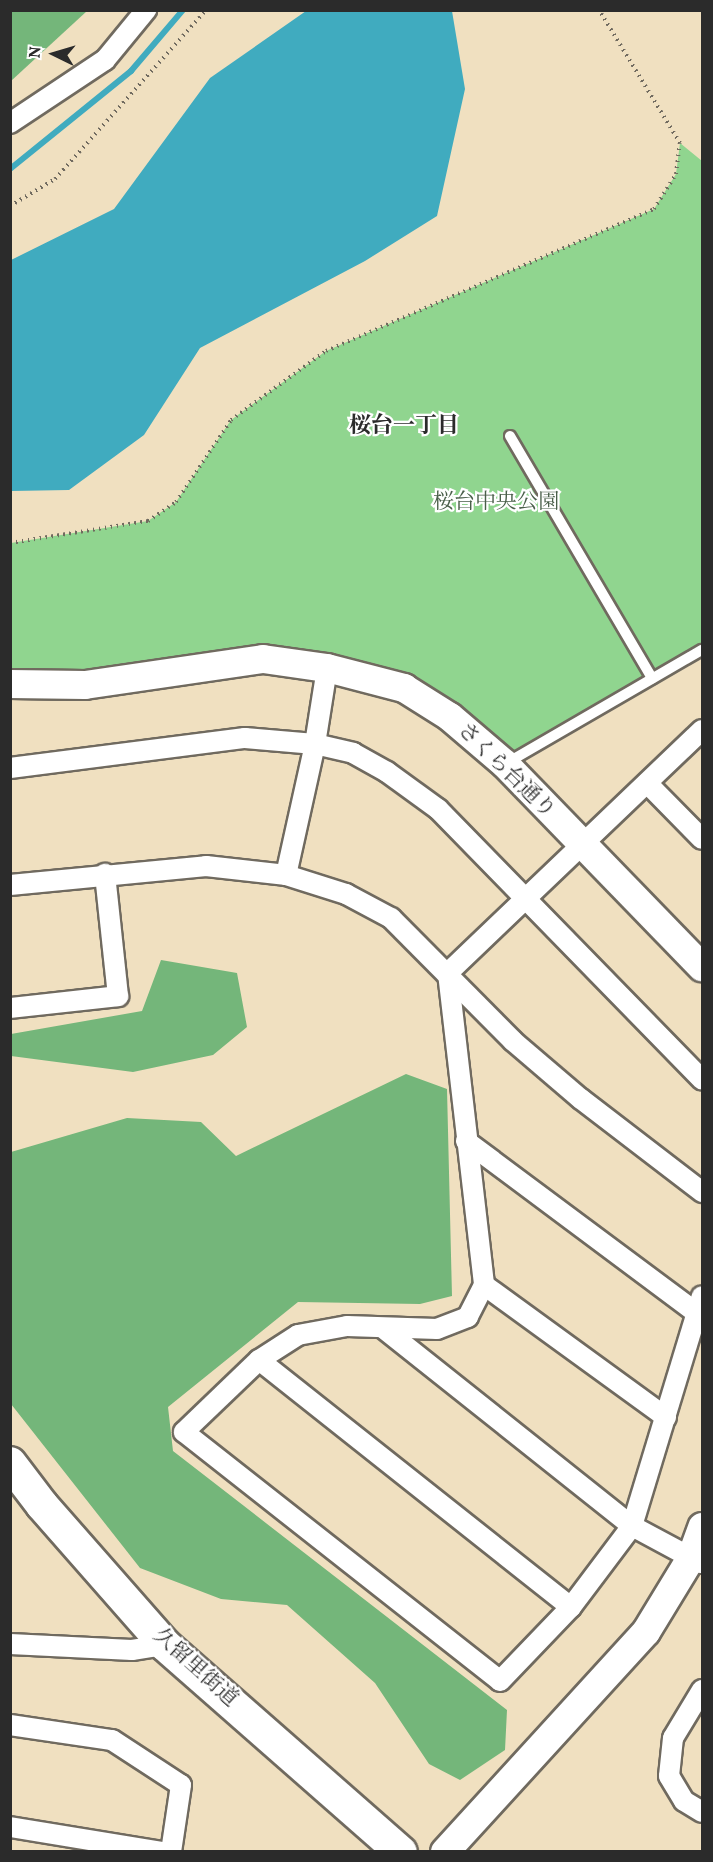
<!DOCTYPE html>
<html>
<head>
<meta charset="utf-8">
<style>
  body { margin:0 }
  #map { position:relative; width:713px; height:1862px; overflow:hidden; background:#f0e0c0; font-family:Vollkorn,"Noto Serif JP",serif }
  div>[style] { position:absolute }
  .green>* { inset:0; background:#90d58f }
  .forest>* { inset:0; background:#74b67a }
  .water>* { inset:0; background:#40abbf }
  .stream>* { height:6px; margin:-3px; padding:0 3px; transform-origin:3px; border-radius:3px; background:#40abbf }
  .path>* { height:4px; margin-top:-2px; transform-origin:0; background:repeating-linear-gradient(90deg,#706a5f 0 1.5px,transparent 0 6px) }
  .roads { filter:drop-shadow(2px 0 #706a5f) drop-shadow(-2px 0 #706a5f) drop-shadow(0 2px #706a5f) drop-shadow(0 -2px #706a5f) }
  .lane>* { height:10px; margin:-5px; padding:0 5px; transform-origin:5px; border-radius:5px; background:#fff }
  .street>* { height:20px; margin:-10px; padding:0 10px; transform-origin:10px; border-radius:10px; background:#fff }
  .secondary>* { height:28px; margin:-14px; padding:0 14px; transform-origin:14px; border-radius:14px; background:#fff }
  .primary>* { height:32px; margin:-16px; padding:0 16px; transform-origin:16px; border-radius:16px; background:#fff }
  span { translate:-50% -50%; white-space:nowrap; text-align:center; line-height:1.15; -webkit-text-stroke:4.5px #fff; paint-order:stroke }
  .park-label { font-size:21px; color:#495e49 }
  .street-label { font-size:21px; color:#2b2b2b }
  .neighbourhood-label { font-size:22px; color:#2b2b2b; font-weight:700 }
  .frame { position:absolute; inset:0; border:12px solid #2b2b2b; pointer-events:none }
  .north { position:absolute; left:24px; top:24px; width:60px; height:60px; -webkit-text-stroke:4px #fff; paint-order:stroke; rotate:275deg; font-size:16px; font-weight:700; line-height:24px; text-align:center; color:#2b2b2b }
  .north::after { content:''; display:block; margin:auto; width:21px; height:27px; background:#2b2b2b; clip-path:polygon(50% 0,100% 100%,50% 72%,0 100%) }
</style>
</head>
<body>
<div id="map">
  <div class="green">
    <i style="clip-path:polygon(680px 143px,702px 161px,702px 652px,505px 764px,450px 717px,327px 668px,11px 684px,11px 543px,148px 521px,176px 502px,231px 420px,326px 351px,654px 209px,676px 174px)"></i>
  </div>
  <div class="forest">
    <i style="clip-path:polygon(11px 10px,87px 10px,87px 11px,11px 81px)"></i>
    <i style="clip-path:polygon(161px 960px,237px 973px,247px 1027px,213px 1055px,133px 1072px,11px 1056px,11px 1034px,142px 1011px)"></i>
    <i style="clip-path:polygon(406px 1074px,447px 1089px,452px 1296px,420px 1304px,298px 1302px,168px 1407px,173px 1451px,507px 1710px,505px 1750px,460px 1780px,429px 1764px,375px 1683px,287px 1605px,221px 1599px,140px 1568px,11px 1404px,11px 1152px,127px 1118px,201px 1122px,236px 1156px)"></i>
  </div>
  <div class="water">
    <i style="clip-path:polygon(306px 11px,452px 11px,465px 89px,437px 216px,365px 261px,200px 348px,144px 435px,69px 490px,11px 491px,11px 260px,114px 209px,210px 78px)"></i>
  </div>
  <div class="stream">
    <i style="left:10px;top:169px;width:156px;rotate:-39deg"></i>
    <i style="left:131px;top:71px;width:80px;rotate:-49.6deg"></i>
  </div>
  <div class="path">
    <i style="left:10px;top:206px;width:52px;rotate:-31deg"></i>
    <i style="left:55px;top:179px;width:227px;rotate:-48.2deg"></i>
    <i style="left:10px;top:543px;width:140px;rotate:-9.1deg"></i>
    <i style="left:148px;top:521px;width:34px;rotate:-34deg"></i>
    <i style="left:176px;top:502px;width:99px;rotate:-56.1deg"></i>
    <i style="left:231px;top:420px;width:117px;rotate:-36deg"></i>
    <i style="left:326px;top:351px;width:357px;rotate:-23.4deg"></i>
    <i style="left:654px;top:209px;width:41px;rotate:-57.8deg"></i>
    <i style="left:676px;top:174px;width:31px;rotate:-83deg"></i>
    <i style="left:680px;top:143px;width:156px;rotate:-121.3deg"></i>
  </div>
  <div class="roads">
    <div class="lane">
      <i style="left:510px;top:436px;width:281px;rotate:59.6deg"></i>
      <i style="left:505px;top:764px;width:228px;rotate:-30.1deg"></i>
    </div>
    <div class="street">
      <i style="left:10px;top:123px;width:114px;rotate:-33.6deg"></i>
      <i style="left:105px;top:60px;width:65px;rotate:-50.6deg"></i>
      <i style="left:702px;top:730px;width:352px;rotate:136.3deg"></i>
      <i style="left:448px;top:973px;width:314px;rotate:83.4deg"></i>
      <i style="left:484px;top:1285px;width:36px;rotate:117deg"></i>
      <i style="left:468px;top:1317px;width:33px;rotate:159deg"></i>
      <i style="left:437px;top:1329px;width:90px;rotate:-178.1deg"></i>
      <i style="left:347px;top:1326px;width:50px;rotate:169.6deg"></i>
      <i style="left:298px;top:1335px;width:46px;rotate:147.3deg"></i>
      <i style="left:259px;top:1360px;width:104px;rotate:136.2deg"></i>
      <i style="left:184px;top:1432px;width:402px;rotate:38.2deg"></i>
      <i style="left:500px;top:1681px;width:103px;rotate:-46.2deg"></i>
      <i style="left:571px;top:1607px;width:101px;rotate:-53deg"></i>
      <i style="left:632px;top:1526px;width:240px;rotate:-73.1deg"></i>
      <i style="left:10px;top:768px;width:237px;rotate:-7.3deg"></i>
      <i style="left:245px;top:738px;width:70px;rotate:4.9deg"></i>
      <i style="left:315px;top:744px;width:39px;rotate:13deg"></i>
      <i style="left:353px;top:753px;width:39px;rotate:29deg"></i>
      <i style="left:387px;top:772px;width:63px;rotate:36deg"></i>
      <i style="left:438px;top:809px;width:378px;rotate:45.7deg"></i>
      <i style="left:647px;top:783px;width:78px;rotate:45.5deg"></i>
      <i style="left:286px;top:875px;width:134px;rotate:-77.5deg"></i>
      <i style="left:315px;top:744px;width:77px;rotate:-81deg"></i>
      <i style="left:10px;top:885px;width:197px;rotate:-5.5deg"></i>
      <i style="left:206px;top:866px;width:81px;rotate:6.4deg"></i>
      <i style="left:286px;top:875px;width:63px;rotate:17.6deg"></i>
      <i style="left:346px;top:894px;width:51px;rotate:28.1deg"></i>
      <i style="left:391px;top:918px;width:173px;rotate:45.2deg"></i>
      <i style="left:513px;top:1041px;width:89px;rotate:40.5deg"></i>
      <i style="left:581px;top:1099px;width:153px;rotate:37.5deg"></i>
      <i style="left:10px;top:1008px;width:109px;rotate:-6.3deg"></i>
      <i style="left:118px;top:996px;width:123px;rotate:-96.1deg"></i>
      <i style="left:466px;top:1141px;width:288px;rotate:36.7deg"></i>
      <i style="left:484px;top:1285px;width:225px;rotate:36deg"></i>
      <i style="left:383px;top:1328px;width:318px;rotate:38.5deg"></i>
      <i style="left:632px;top:1526px;width:78px;rotate:28.2deg"></i>
      <i style="left:259px;top:1360px;width:398px;rotate:38.4deg"></i>
      <i style="left:10px;top:1644px;width:122px;rotate:2.8deg"></i>
      <i style="left:132px;top:1650px;width:33px;rotate:-9deg"></i>
      <i style="left:702px;top:1690px;width:56px;rotate:121.1deg"></i>
      <i style="left:673px;top:1738px;width:38px;rotate:96deg"></i>
      <i style="left:669px;top:1776px;width:29px;rotate:59deg"></i>
      <i style="left:684px;top:1801px;width:21px;rotate:31deg"></i>
      <i style="left:10px;top:1725px;width:103px;rotate:8.4deg"></i>
      <i style="left:112px;top:1740px;width:82px;rotate:33.1deg"></i>
      <i style="left:181px;top:1785px;width:68px;rotate:98.5deg"></i>
      <i style="left:10px;top:1827px;width:155px;rotate:9.3deg"></i>
    </div>
    <div class="secondary">
      <i style="left:10px;top:684px;width:75px;rotate:0.8deg"></i>
      <i style="left:85px;top:685px;width:180px;rotate:-8.3deg"></i>
      <i style="left:263px;top:659px;width:65px;rotate:8deg"></i>
      <i style="left:327px;top:668px;width:80px;rotate:14.6deg"></i>
      <i style="left:404px;top:688px;width:54px;rotate:32.2deg"></i>
      <i style="left:450px;top:717px;width:72px;rotate:40.5deg"></i>
      <i style="left:505px;top:764px;width:283px;rotate:45.9deg"></i>
      <i style="left:445px;top:1852px;width:298px;rotate:-47.6deg"></i>
      <i style="left:646px;top:1632px;width:87px;rotate:-58.7deg"></i>
      <i style="left:691px;top:1558px;width:33px;rotate:-70deg"></i>
    </div>
    <div class="primary">
      <i style="left:10px;top:1463px;width:53px;rotate:52.7deg"></i>
      <i style="left:42px;top:1505px;width:186px;rotate:48.7deg"></i>
      <i style="left:165px;top:1645px;width:314px;rotate:41.3deg"></i>
    </div>
  </div>
  <div class="park-label">
    <span style="left:496px;top:503px">桜台中央公園</span>
  </div>
  <div class="street-label">
    <span style="left:506px;top:771px;rotate:44deg">さくら台通り</span>
    <span style="left:195px;top:1668px;rotate:42deg">久留里街道</span>
  </div>
  <div class="neighbourhood-label">
    <span style="left:404px;top:427px">桜台一丁目</span>
  </div>
  <div class="frame"></div>
  <div class="north">N</div>
</div>
</body>
</html>
